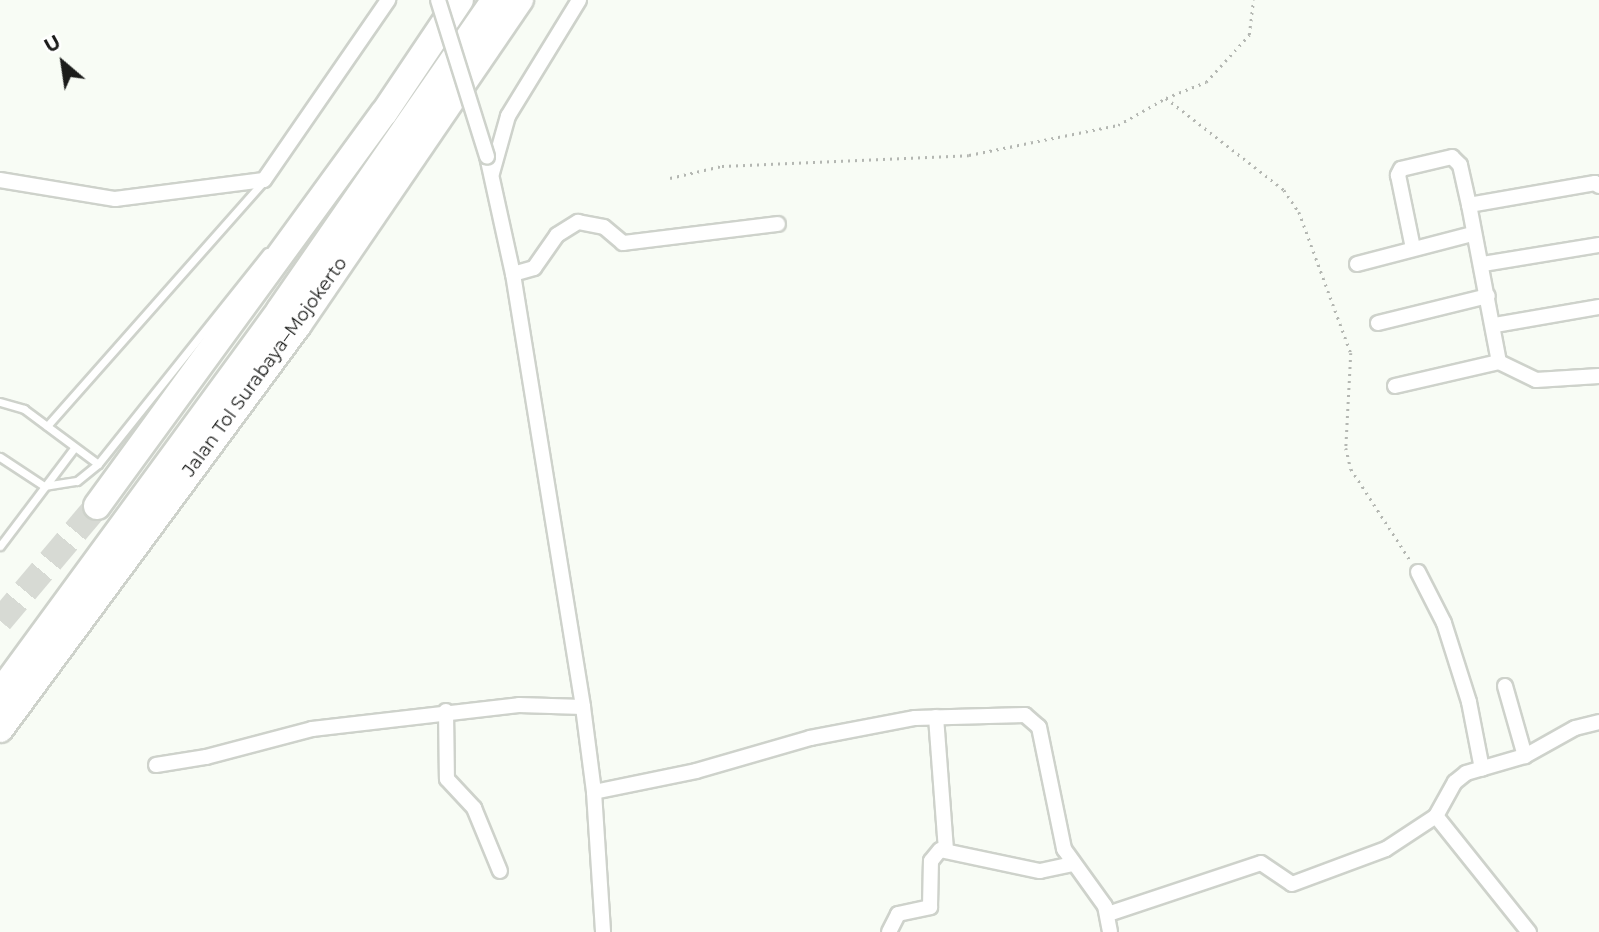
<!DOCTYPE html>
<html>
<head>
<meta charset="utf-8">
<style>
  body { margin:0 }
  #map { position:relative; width:1599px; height:932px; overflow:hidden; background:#f8fcf5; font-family:Montserrat,sans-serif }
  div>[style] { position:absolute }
  .highway-tunnel>* { height:26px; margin-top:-13px; transform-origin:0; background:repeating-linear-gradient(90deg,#d7dad4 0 26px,transparent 0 39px) }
  .path>* { height:2.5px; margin-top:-1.25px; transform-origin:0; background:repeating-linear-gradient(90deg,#b4b7b2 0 2px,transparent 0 7px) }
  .roads { filter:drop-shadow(2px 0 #ced2cb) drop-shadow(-2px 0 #ced2cb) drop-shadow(0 2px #ced2cb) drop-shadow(0 -2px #ced2cb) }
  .lane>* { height:7px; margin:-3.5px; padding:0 3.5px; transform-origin:3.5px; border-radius:3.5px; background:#fff }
  .street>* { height:14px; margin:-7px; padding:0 7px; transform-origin:7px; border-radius:7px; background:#fff }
  .highway>* { height:26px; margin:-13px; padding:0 13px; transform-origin:13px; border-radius:13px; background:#fff }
  .bridges { filter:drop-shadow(2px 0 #ced2cb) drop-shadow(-2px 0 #ced2cb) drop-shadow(0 2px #ced2cb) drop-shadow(0 -2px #ced2cb) }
  .street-bridge>* { height:14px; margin:-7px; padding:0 7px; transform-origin:7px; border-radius:7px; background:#fff }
  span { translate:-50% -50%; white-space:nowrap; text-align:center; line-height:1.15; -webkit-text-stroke:5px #fff; paint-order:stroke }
  .street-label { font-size:18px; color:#1b1c1a }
  .north { position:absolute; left:28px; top:28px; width:70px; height:70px; -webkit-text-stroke:5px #fff; paint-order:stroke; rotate:331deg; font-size:19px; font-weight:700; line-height:28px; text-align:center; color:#1b1c1a }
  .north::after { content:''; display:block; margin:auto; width:24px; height:32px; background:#1b1c1a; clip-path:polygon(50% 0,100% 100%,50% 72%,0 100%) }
</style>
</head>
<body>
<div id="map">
  <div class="highway-tunnel">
    <i style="left:0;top:621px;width:150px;rotate:-49.9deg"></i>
  </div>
  <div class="path">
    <i style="left:1166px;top:98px;width:150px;rotate:37.9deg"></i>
    <i style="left:1284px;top:190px;width:27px;rotate:56deg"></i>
    <i style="left:1299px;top:212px;width:150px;rotate:69.8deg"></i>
    <i style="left:1351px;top:353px;width:95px;rotate:93deg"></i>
    <i style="left:1346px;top:448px;width:22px;rotate:77deg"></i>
    <i style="left:1351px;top:469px;width:108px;rotate:57deg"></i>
    <i style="left:670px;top:178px;width:53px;rotate:-13deg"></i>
    <i style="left:722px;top:166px;width:247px;rotate:-2.5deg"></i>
    <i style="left:969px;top:155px;width:152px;rotate:-11.4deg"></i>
    <i style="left:1118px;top:125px;width:55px;rotate:-29.4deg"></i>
    <i style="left:1166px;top:98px;width:43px;rotate:-21.8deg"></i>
    <i style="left:1206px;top:82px;width:64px;rotate:-47.5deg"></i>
    <i style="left:1249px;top:35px;width:35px;rotate:-83deg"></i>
  </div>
  <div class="roads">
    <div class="lane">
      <i style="left:0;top:402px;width:25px;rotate:16deg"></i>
      <i style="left:24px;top:409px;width:92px;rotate:36.6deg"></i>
      <i style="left:47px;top:426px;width:324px;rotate:-48.5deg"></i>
      <i style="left:0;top:457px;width:53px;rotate:33.4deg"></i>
      <i style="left:44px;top:486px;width:33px;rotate:-9deg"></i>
      <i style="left:77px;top:481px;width:27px;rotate:-39deg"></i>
      <i style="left:98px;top:464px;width:271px;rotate:-51.4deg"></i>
      <i style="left:0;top:546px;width:123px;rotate:-52.9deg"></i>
    </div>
    <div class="street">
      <i style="left:487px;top:156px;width:121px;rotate:77.6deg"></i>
      <i style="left:513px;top:274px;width:439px;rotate:80.8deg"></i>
      <i style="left:583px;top:707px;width:86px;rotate:82.6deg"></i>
      <i style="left:594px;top:792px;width:140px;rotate:86.3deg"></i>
      <i style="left:492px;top:173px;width:59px;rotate:-74.3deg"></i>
      <i style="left:508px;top:116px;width:136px;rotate:-58.5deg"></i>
      <i style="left:0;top:180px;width:117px;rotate:9.4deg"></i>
      <i style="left:115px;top:199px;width:150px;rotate:-7.3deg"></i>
      <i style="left:264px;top:180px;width:219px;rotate:-55.4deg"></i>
      <i style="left:1469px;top:205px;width:128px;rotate:-9.9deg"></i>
      <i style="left:1595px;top:183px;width:5px;rotate:37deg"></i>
      <i style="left:1357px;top:264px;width:119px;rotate:-14.6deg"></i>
      <i style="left:1483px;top:264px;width:118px;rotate:-9.3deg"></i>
      <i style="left:513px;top:274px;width:22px;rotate:-16deg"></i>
      <i style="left:534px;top:268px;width:40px;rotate:-55.1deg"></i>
      <i style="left:557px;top:235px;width:25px;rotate:-32deg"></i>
      <i style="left:578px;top:222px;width:26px;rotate:11deg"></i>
      <i style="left:604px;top:227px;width:25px;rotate:40deg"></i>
      <i style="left:623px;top:243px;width:156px;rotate:-7deg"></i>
      <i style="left:1378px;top:323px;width:113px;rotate:-13.8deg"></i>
      <i style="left:1495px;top:325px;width:106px;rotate:-9.8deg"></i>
      <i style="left:1499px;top:362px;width:41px;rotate:25.9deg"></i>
      <i style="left:1536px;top:380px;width:63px;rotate:-3.6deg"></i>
      <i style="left:1395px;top:386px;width:107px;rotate:-13deg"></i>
      <i style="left:1499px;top:362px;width:160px;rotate:-100.8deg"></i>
      <i style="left:1469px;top:205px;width:41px;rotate:-102.7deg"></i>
      <i style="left:1460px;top:165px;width:11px;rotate:-135deg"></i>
      <i style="left:1452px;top:157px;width:52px;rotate:166.8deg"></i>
      <i style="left:1401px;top:169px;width:7px;rotate:117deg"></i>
      <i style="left:1398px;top:175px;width:75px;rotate:78.4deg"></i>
      <i style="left:1418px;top:572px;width:57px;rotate:63deg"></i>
      <i style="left:1444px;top:623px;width:83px;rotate:72.4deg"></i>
      <i style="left:1469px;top:702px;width:68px;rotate:79deg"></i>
      <i style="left:1505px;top:686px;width:73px;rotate:74.1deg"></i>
      <i style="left:446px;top:711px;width:68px;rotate:89.2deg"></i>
      <i style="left:447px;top:779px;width:40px;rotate:47deg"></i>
      <i style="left:474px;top:808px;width:68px;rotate:67.6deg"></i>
      <i style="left:936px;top:717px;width:133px;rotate:85.7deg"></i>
      <i style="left:156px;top:765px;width:51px;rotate:-9.1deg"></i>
      <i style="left:206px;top:757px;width:110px;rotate:-14.8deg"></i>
      <i style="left:312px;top:729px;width:208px;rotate:-6.6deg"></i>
      <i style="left:519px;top:705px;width:64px;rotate:1.8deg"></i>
      <i style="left:594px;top:792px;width:104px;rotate:-11.6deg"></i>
      <i style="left:696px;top:771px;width:119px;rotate:-16.1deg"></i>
      <i style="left:810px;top:738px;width:107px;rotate:-10.8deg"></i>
      <i style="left:915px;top:718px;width:110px;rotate:-1.6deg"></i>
      <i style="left:1025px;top:715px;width:18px;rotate:41deg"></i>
      <i style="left:1039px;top:727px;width:125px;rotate:78.4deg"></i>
      <i style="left:1064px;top:849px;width:70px;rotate:54.3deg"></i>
      <i style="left:1105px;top:906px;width:26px;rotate:79deg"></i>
      <i style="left:1436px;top:816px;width:149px;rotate:51.3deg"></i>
      <i style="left:1108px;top:914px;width:161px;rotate:-18.4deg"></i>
      <i style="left:1261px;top:863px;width:37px;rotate:34deg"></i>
      <i style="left:1292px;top:884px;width:100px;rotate:-20.4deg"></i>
      <i style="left:1386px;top:849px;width:60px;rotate:-33.4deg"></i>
      <i style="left:1436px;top:816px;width:39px;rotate:-61deg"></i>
      <i style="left:1455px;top:782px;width:14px;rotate:-39deg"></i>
      <i style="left:1466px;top:773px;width:61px;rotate:-16.1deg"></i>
      <i style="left:1525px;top:756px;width:57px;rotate:-29.2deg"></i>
      <i style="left:1575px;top:728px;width:25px;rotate:-14deg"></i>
      <i style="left:889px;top:932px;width:20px;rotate:-63deg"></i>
      <i style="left:898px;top:914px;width:33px;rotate:-12deg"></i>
      <i style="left:930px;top:907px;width:46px;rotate:-88.8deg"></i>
      <i style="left:931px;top:861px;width:14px;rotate:-51deg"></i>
      <i style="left:940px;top:850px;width:102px;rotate:11.9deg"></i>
      <i style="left:1040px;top:871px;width:34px;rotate:-12deg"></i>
    </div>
    <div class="highway">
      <i style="left:97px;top:506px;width:487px;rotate:-53.9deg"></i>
      <i style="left:384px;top:113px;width:136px;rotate:-56.1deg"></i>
      <i style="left:0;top:693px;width:474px;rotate:-53.8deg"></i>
      <i style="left:280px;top:310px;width:377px;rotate:-55.3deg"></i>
      <i style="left:0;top:729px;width:502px;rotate:-53.59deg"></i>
      <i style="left:298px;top:325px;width:394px;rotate:-55.7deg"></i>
    </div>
  </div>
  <div class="bridges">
    <div class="street-bridge">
      <i style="left:438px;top:0;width:164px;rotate:72.6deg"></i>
    </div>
  </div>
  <div class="street-label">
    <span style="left:265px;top:367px;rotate:-54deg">Jalan Tol Surabaya–Mojokerto</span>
  </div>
  <div class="north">U</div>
</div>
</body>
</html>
